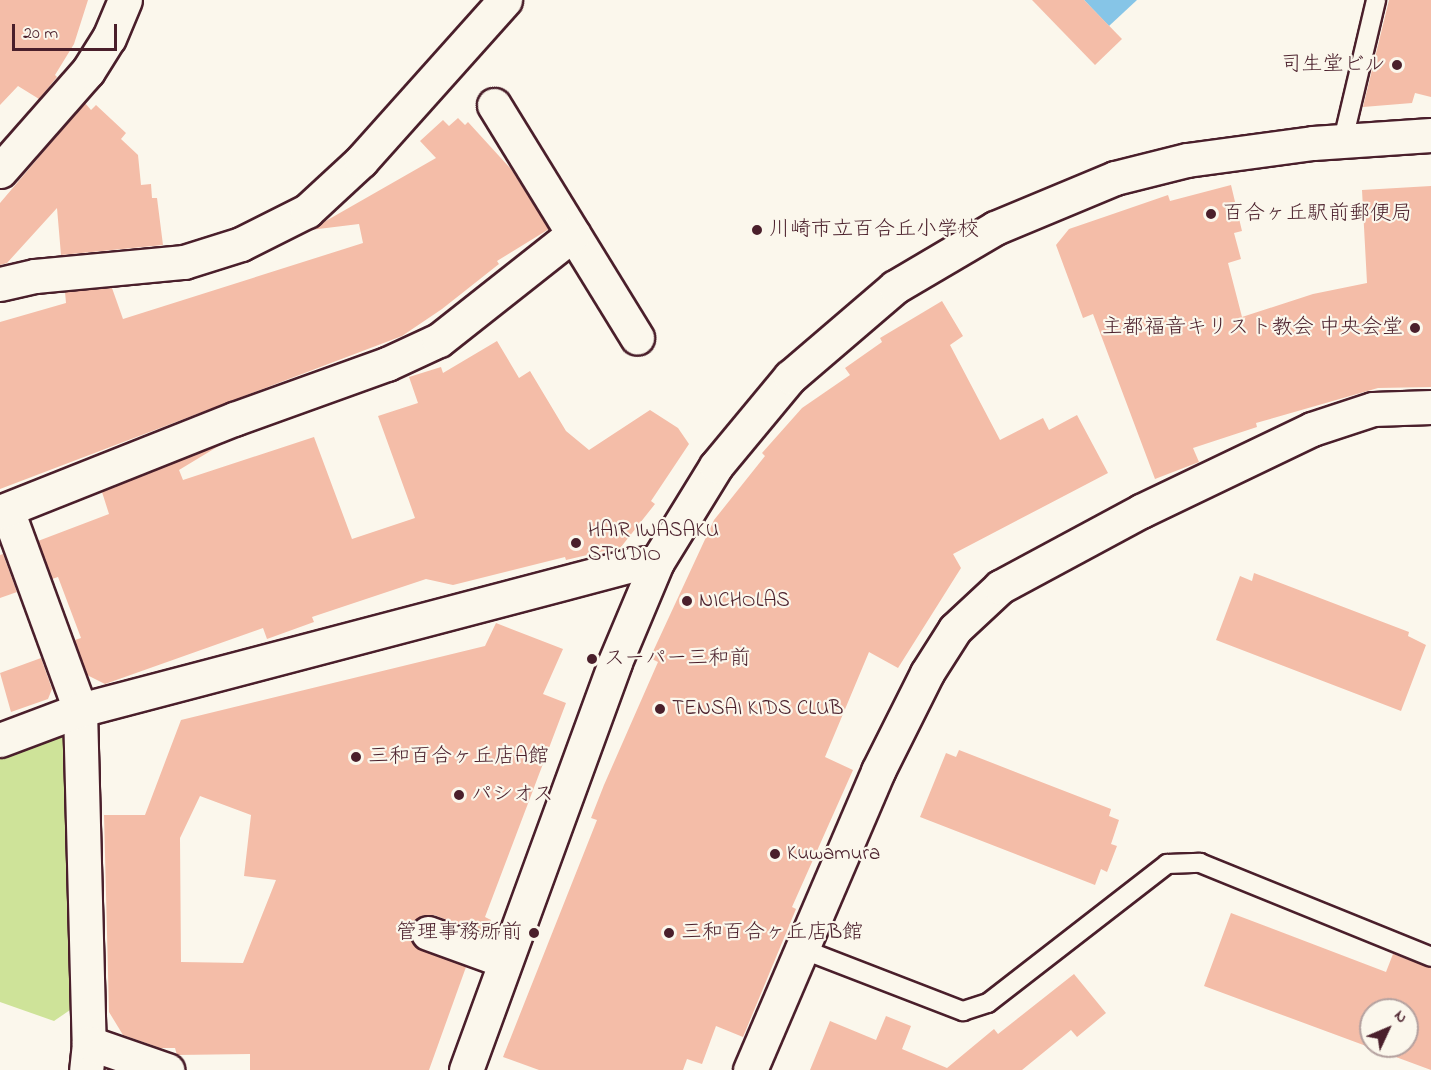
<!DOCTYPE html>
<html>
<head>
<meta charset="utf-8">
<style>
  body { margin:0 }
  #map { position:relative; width:1431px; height:1070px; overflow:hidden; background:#fbf7ec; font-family:"Indie Flower","Klee One",sans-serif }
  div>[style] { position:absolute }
  .green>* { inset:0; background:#cee399 }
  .water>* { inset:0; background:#86c5e7 }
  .building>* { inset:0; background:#f4bda8 }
  .roads { filter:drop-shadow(2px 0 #4a1f2b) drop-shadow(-2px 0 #4a1f2b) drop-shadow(0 2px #4a1f2b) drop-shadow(0 -2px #4a1f2b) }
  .service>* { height:18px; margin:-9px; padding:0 9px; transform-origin:9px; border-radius:9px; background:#fbf7ec }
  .minor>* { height:33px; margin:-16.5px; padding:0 16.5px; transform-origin:16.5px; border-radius:16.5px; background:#fbf7ec }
  .tertiary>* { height:33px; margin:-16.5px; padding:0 16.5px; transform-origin:16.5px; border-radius:16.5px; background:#fbf7ec }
  .dots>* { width:16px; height:16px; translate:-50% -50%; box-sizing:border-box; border:3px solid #fbf7ec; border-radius:50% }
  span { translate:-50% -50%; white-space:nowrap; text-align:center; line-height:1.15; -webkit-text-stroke:4.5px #fbf7ec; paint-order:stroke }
  .poi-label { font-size:21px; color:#4a1f2b }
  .right { translate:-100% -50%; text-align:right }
  .left { translate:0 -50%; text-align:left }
  .north { position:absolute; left:1359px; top:998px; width:60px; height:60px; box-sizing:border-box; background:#fbf7ec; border:2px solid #b4a19f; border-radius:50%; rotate:46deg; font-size:16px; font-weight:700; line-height:24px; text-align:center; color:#4a1f2b }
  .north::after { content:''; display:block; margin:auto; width:21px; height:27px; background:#4a1f2b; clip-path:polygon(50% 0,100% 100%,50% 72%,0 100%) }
  .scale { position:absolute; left:12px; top:24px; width:105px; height:27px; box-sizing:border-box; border:3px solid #4a1f2b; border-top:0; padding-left:8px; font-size:18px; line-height:21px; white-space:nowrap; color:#4a1f2b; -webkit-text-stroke:4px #fbf7ec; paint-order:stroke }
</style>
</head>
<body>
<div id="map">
  <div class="green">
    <i style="clip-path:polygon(59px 733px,70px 743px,70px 1010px,54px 1021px,0 1002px,0 756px)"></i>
  </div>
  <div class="water">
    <i style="clip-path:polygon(1084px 0,1137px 0,1109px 26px)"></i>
  </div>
  <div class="building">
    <i style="clip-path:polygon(0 0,88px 0,74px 44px,55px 75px,57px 77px,39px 99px,18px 86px,0 105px)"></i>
    <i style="clip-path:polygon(1032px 0,1084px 0,1122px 39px,1095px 65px)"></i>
    <i style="clip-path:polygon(1389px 0,1431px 0,1431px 97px,1415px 93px,1412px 103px,1363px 107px)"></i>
    <i style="clip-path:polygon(85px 103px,91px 110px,96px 105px,126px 133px,121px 139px,138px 155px,141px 185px,151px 184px,152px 198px,157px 198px,163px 245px,61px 255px,57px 208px,7px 263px,0 265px,0 203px)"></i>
    <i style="clip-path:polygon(458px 118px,465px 125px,468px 122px,511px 169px,549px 229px,497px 261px,499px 264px,442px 309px,402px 336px,0 489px,0 322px,66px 303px,65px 292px,112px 288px,123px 319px,363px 243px,359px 224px,310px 230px,436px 158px,420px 141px,443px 120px,449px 126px)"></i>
    <i style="clip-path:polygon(1231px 185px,1242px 231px,1234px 233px,1241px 259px,1228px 263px,1242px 317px,1313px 294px,1367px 283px,1362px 190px,1431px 186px,1431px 387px,1378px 388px,1256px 423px,1257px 427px,1193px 448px,1199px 462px,1155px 479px,1093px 314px,1083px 318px,1056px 245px,1069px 229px,1107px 216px,1168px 195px,1170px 201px)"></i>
    <i style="clip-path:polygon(942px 301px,963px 336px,950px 345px,1000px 440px,1043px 418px,1049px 430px,1077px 415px,1108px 473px,953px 554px,961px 568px,898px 668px,869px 652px,825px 757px,853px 770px,792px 907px,796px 909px,743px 1037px,716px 1026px,702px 1064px,687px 1059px,683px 1070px,539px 1070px,503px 1057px,597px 820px,591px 818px,604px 785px,658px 662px,650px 658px,714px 520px,765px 456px,762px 453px,802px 408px,850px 375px,845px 368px,882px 342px,880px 338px)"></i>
    <i style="clip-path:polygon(497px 341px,519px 378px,530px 371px,566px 431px,589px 450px,650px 410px,678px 428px,689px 444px,651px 501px,655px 504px,621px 547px,566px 560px,565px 557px,453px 585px,426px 579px,312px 617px,314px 622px,267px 639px,263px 628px,105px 684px,87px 675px,76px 645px,75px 640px,81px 638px,58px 577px,52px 579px,38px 541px,109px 514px,102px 492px,222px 444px,179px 470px,183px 480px,314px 437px,352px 539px,415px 518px,378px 416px,418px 403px,409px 377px,441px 367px,443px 373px)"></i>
    <i style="clip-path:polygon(3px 554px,17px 592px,0 598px,0 555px)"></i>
    <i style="clip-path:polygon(1254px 573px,1409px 632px,1408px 636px,1426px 645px,1401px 711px,1216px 640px,1240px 576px,1252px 581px)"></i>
    <i style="clip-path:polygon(evenodd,496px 623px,563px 649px,543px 694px,566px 703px,485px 917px,491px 920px,485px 934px,434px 915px,424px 915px,411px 926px,414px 945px,466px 967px,429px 1070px,250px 1070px,250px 1054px,177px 1055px,175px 1048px,160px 1048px,123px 1035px,109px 1012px,104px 815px,145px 815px,181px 720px,485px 646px,496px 623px,200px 796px,251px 815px,244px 876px,276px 880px,243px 963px,181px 962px,180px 838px,200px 796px)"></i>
    <i style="clip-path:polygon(41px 658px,52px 689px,48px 699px,11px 712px,0 673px)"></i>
    <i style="clip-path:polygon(959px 750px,1111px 809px,1109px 816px,1119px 820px,1111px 844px,1117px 846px,1107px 872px,1101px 869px,1095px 885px,920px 817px,946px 753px,956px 757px)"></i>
    <i style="clip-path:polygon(evenodd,1231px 913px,1386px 972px,1393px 954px,1431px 968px,1431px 1070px,1204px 986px,1231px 913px,1371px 1010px,1407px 1010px,1407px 1046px,1371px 1046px,1371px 1010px)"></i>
    <i style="clip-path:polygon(1074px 974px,1106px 1013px,1077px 1037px,1071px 1030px,1022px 1070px,810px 1070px,830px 1021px,876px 1040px,886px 1016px,911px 1026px,902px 1049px,947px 1068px,994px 1029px,998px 1034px)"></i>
  </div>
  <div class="roads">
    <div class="service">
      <i style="left:1343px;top:140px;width:144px;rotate:-76.7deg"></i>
      <i style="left:802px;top:949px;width:173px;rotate:21.1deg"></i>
      <i style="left:963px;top:1011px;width:26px;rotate:-18deg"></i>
      <i style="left:988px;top:1003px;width:227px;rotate:-37.8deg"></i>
      <i style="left:1167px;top:864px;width:33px;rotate:-2deg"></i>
      <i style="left:1200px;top:863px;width:249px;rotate:22.1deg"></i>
    </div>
    <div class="minor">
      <i style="left:494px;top:105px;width:273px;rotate:58.4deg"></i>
      <i style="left:0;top:171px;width:133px;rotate:-48.7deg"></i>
      <i style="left:88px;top:71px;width:39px;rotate:-58deg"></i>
      <i style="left:109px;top:38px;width:41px;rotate:-67.2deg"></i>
      <i style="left:0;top:284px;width:36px;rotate:-13deg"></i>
      <i style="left:35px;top:276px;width:150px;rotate:-5.4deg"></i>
      <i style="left:184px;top:262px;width:60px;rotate:-17.5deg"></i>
      <i style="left:241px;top:244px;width:74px;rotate:-26.6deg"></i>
      <i style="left:307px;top:211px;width:74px;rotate:-42.8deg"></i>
      <i style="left:361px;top:161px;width:216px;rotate:-48.2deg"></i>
      <i style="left:7px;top:510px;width:213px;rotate:69.9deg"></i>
      <i style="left:80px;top:710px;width:333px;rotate:88.5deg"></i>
      <i style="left:89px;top:1043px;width:27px;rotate:96deg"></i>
      <i style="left:0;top:512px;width:252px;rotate:-21.7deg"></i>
      <i style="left:234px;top:419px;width:163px;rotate:-19.8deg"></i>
      <i style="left:387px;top:364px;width:57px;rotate:-24.8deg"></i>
      <i style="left:439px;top:340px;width:171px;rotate:-38.3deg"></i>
      <i style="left:0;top:740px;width:85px;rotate:-20.6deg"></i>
      <i style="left:80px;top:710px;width:571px;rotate:-14.72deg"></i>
      <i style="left:632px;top:565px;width:25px;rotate:-7deg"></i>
      <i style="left:428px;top:933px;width:82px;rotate:20deg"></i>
      <i style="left:89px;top:1043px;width:83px;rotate:19.1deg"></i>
      <i style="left:750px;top:1070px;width:325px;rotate:-66.8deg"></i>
      <i style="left:878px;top:771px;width:110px;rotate:-63.4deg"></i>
      <i style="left:927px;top:673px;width:52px;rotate:-57.5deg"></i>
      <i style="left:955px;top:629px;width:62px;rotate:-43deg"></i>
      <i style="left:1000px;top:587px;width:160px;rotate:-28.3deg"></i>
      <i style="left:1141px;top:511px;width:190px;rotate:-25.6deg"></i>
      <i style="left:1312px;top:429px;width:64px;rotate:-18.2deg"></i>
      <i style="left:1373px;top:409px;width:58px;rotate:-2deg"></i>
    </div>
    <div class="tertiary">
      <i style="left:466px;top:1070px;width:434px;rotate:-69.9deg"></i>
      <i style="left:615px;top:662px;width:108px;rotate:-67.2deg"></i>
      <i style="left:657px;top:562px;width:113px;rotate:-58.4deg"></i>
      <i style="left:716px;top:466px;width:116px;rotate:-50.3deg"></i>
      <i style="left:790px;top:377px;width:138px;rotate:-40.6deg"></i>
      <i style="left:895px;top:287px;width:116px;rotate:-30.5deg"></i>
      <i style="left:995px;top:228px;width:130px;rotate:-22.6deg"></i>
      <i style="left:1115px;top:178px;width:74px;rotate:-14deg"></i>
      <i style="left:1187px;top:160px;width:127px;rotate:-7.7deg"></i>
      <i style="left:1313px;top:143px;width:118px;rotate:-3.9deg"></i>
    </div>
  </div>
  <div class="dots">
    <i style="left:1397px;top:65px;background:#4a1f2b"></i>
    <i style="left:1211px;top:214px;background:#4a1f2b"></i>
    <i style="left:757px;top:230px;background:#4a1f2b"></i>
    <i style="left:1415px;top:328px;background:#4a1f2b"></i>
    <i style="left:576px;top:543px;background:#4a1f2b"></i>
    <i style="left:687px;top:601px;background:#4a1f2b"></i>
    <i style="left:592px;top:659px;background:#4a1f2b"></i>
    <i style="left:660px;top:709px;background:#4a1f2b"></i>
    <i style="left:356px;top:757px;background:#4a1f2b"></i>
    <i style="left:459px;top:795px;background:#4a1f2b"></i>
    <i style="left:775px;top:854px;background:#4a1f2b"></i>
    <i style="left:534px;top:933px;background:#4a1f2b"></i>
    <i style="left:669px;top:933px;background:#4a1f2b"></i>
  </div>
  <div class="poi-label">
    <span class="right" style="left:1385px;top:65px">司生堂ビル</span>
    <span class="left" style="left:1223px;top:214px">百合ヶ丘駅前郵便局</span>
    <span class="left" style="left:769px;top:230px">川崎市立百合丘小学校</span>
    <span class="right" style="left:1403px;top:328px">主都福音キリスト教会 中央会堂</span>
    <span class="left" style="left:588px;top:543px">HAIR IWASAKU<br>STUDIO</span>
    <span class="left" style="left:699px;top:601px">NICHOLAS</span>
    <span class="left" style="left:604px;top:659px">スーパー三和前</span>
    <span class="left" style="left:672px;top:709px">TENSAI KIDS CLUB</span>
    <span class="left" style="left:368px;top:757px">三和百合ヶ丘店A館</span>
    <span class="left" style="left:471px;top:795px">パシオス</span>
    <span class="left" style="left:787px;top:854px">Kuwamura</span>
    <span class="right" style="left:522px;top:933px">管理事務所前</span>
    <span class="left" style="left:681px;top:933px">三和百合ヶ丘店B館</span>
  </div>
  <div class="north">N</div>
  <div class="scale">20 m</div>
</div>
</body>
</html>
